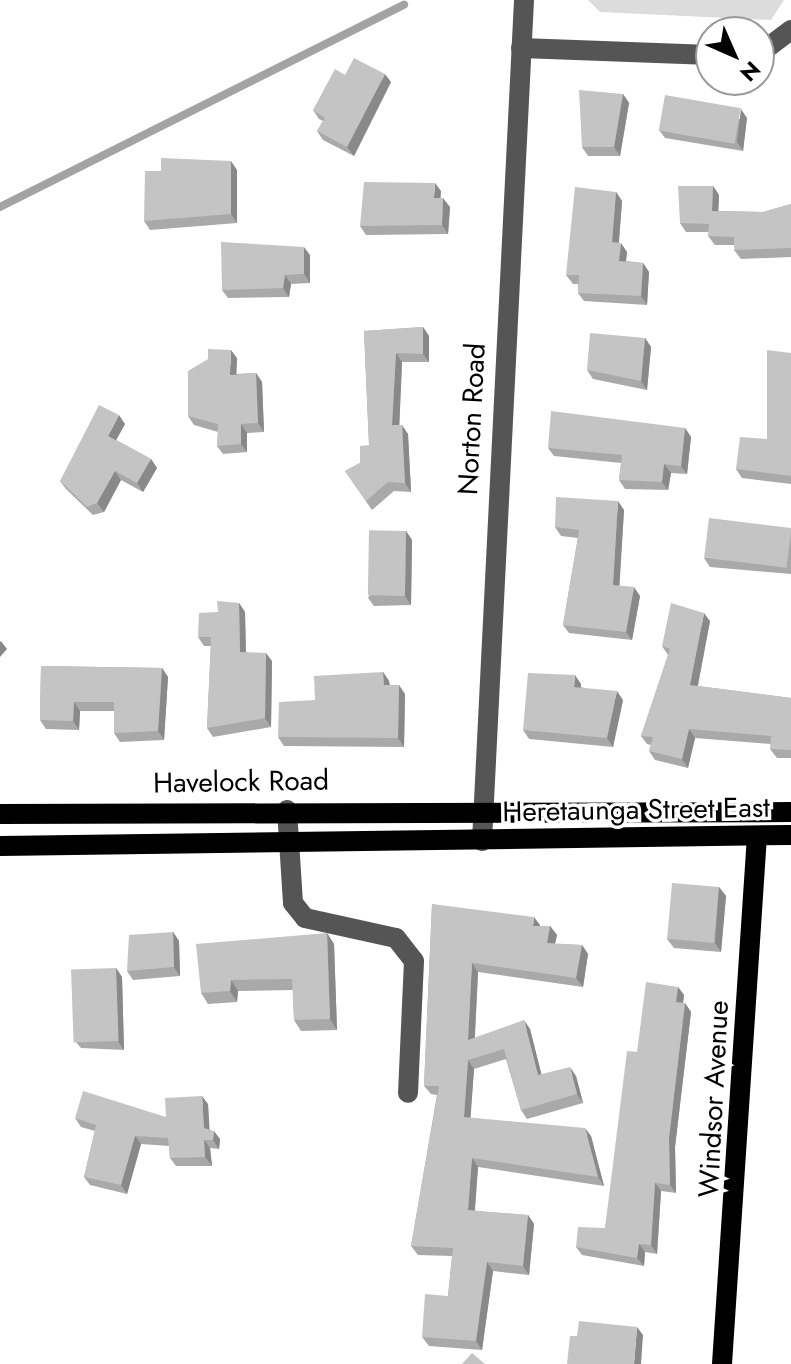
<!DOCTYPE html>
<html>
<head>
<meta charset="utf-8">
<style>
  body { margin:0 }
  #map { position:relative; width:791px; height:1364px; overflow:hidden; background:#fff; font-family:Jost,sans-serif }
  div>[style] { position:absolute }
  .green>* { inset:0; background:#dcdcdc }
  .stream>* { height:8px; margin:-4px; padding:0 4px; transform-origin:4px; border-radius:4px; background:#a3a3a3 }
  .minor>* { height:20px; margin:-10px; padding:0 10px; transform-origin:10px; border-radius:10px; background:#555 }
  .major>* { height:20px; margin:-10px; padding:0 10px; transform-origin:10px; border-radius:10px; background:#000 }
  .wall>* { inset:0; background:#a9a9a9 }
  .shaded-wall>* { inset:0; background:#898989 }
  .building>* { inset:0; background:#c4c4c4; transform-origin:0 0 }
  span { translate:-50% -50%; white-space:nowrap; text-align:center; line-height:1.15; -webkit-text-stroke:7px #fff; paint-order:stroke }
  .street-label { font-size:28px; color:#000 }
  .north { position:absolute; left:695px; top:16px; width:80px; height:80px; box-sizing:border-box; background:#fff; border:2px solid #999; border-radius:50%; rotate:135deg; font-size:22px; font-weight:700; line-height:32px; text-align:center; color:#000 }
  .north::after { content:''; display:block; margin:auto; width:28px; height:36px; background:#000; clip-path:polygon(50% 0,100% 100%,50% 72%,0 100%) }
</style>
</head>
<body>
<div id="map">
  <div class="green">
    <i style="clip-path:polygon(588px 0,784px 0,771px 20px,600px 12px)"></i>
  </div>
  <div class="stream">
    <i style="left:0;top:207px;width:452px;rotate:-26.6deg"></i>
  </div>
  <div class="minor">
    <i style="left:521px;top:48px;width:190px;rotate:2.1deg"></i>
    <i style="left:759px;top:54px;width:40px;rotate:-37deg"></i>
    <i style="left:287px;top:810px;width:93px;rotate:86.3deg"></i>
    <i style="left:293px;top:903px;width:19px;rotate:51deg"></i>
    <i style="left:305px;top:918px;width:93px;rotate:12.4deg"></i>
    <i style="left:396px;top:938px;width:29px;rotate:52deg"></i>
    <i style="left:414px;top:961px;width:132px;rotate:92.6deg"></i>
    <i style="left:482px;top:841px;width:842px;rotate:-87.14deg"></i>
  </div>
  <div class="major">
    <i style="left:0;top:814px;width:791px;rotate:-0.14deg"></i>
    <i style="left:0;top:846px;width:791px;rotate:-0.8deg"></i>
    <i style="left:722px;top:1364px;width:529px;rotate:-86.21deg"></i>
  </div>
  <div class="wall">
    <i style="clip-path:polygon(345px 75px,391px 82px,354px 156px,323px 140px,317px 131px,323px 121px,319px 119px,313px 110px)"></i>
    <i style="clip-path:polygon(623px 94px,629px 103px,620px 156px,588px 156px,582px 147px)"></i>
    <i style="clip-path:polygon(747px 118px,743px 151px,665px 138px,659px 130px)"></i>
    <i style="clip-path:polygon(237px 170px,237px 223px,150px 230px,144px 221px,161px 171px)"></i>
    <i style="clip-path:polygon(713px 186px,719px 195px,718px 211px,763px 212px,791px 204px,791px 257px,741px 259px,734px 250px,734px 245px,715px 245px,708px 236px,709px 232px,686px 232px,680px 223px)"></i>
    <i style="clip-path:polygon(441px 191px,440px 198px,450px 207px,448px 234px,366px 235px,360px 226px)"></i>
    <i style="clip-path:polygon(616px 192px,622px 201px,619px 243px,627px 252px,626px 261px,643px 263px,649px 272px,647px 305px,584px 301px,578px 293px,578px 284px,573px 284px,566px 275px)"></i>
    <i style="clip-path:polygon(310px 255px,310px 283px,291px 284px,289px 297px,228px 298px,222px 290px)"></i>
    <i style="clip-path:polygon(423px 327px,429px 336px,429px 362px,402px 362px,399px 425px,408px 434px,411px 492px,394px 491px,372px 510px,345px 471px,360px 463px,369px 445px,364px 331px)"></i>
    <i style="clip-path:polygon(645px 338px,651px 347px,647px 390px,593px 379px,587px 370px)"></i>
    <i style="clip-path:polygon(791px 353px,791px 484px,742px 478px,736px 469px,767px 439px)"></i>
    <i style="clip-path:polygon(237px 358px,236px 374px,256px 373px,262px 382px,264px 432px,247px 433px,247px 452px,223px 454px,217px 446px,218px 432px,194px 425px,188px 416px)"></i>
    <i style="clip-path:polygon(125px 424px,116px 440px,151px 459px,157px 468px,143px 492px,121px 480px,104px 512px,93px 515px,66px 489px,60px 481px)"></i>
    <i style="clip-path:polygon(685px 428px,691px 437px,687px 474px,671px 473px,668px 490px,625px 489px,619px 480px,621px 463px,554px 456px,548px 448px)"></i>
    <i style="clip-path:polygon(624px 510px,619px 586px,640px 596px,632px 640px,569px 633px,563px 625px,578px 538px,561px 536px,555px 527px)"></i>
    <i style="clip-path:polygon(791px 528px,791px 574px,710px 567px,704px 558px)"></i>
    <i style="clip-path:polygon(406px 531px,412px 540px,411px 605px,374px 606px,368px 598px)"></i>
    <i style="clip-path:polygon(239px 603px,245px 612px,246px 652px,272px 661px,271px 727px,213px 737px,207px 728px,211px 646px,204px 646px,198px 637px,218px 612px)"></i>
    <i style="clip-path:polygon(710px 621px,698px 686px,791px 698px,791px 758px,777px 758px,770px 749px,771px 744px,695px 738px,688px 768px,655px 760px,649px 751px,651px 745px,647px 744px,641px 736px,668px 655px,662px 646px)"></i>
    <i style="clip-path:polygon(41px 666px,162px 668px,168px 677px,164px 740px,120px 742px,114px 733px,114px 711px,80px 711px,79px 730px,46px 729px,40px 720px)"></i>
    <i style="clip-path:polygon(383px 672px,389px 681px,390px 685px,405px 694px,404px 747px,284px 746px,278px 737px,315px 700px)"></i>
    <i style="clip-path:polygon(581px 684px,581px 687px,623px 700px,613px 747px,529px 739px,523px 730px)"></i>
    <i style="clip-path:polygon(719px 887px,726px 896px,721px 952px,674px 948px,667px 939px)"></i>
    <i style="clip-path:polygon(432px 904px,540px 926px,550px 926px,557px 935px,555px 944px,582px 945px,588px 954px,583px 987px,478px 972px,475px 1038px,530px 1029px,541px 1074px,576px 1076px,583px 1103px,527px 1119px,521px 1110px,506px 1059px,474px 1069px,470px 1118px,591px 1136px,604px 1186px,478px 1167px,475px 1211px,528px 1215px,534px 1224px,529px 1275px,493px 1271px,482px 1350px,429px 1346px,422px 1337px,448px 1296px,452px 1256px,418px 1255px,411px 1246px,437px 1095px,431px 1094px,424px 1086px)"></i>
    <i style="clip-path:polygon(173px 932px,179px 941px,180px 976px,133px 980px,127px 971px)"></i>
    <i style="clip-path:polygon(327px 933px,334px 944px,337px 1030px,301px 1031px,294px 1020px,293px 990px,238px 991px,237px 1002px,208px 1004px,201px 993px)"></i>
    <i style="clip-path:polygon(116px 968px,122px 977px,124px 1050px,81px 1048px,74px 1040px)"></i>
    <i style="clip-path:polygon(678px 987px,684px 995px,683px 1003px,685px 1003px,691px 1012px,675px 1147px,676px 1193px,661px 1191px,657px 1254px,645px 1252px,644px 1266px,582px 1255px,576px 1247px,605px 1228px,637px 1052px)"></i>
    <i style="clip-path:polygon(208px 1104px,209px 1129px,220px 1139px,219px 1149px,210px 1148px,212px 1166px,176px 1166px,170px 1158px,169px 1146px,141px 1144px,127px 1194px,90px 1185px,84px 1177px,95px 1131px,81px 1127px,75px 1118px,166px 1117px)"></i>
  </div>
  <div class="shaded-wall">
    <i style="clip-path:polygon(385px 74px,391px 82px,354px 156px,347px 147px)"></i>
    <i style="clip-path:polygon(623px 94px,629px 103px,620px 156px,614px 147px)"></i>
    <i style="clip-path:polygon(741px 109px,747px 118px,743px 151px,737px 142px)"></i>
    <i style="clip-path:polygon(231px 161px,237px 170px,237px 223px,231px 214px)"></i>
    <i style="clip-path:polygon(435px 183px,441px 191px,440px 207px,434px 198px)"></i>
    <i style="clip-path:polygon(713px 186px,719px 195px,718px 220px,712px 211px)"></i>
    <i style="clip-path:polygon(616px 192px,622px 201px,618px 251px,612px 242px)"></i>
    <i style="clip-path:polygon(443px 198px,450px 207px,448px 234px,442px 225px)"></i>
    <i style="clip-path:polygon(621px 243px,627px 252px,625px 269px,619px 261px)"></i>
    <i style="clip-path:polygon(304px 247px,310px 255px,310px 283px,304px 274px)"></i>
    <i style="clip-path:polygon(643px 263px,649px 272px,647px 305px,641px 296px)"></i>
    <i style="clip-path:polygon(285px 275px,291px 284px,289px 297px,283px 288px)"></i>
    <i style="clip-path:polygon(423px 327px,429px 336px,429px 362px,423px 354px)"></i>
    <i style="clip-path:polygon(645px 338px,651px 347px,647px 390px,641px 381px)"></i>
    <i style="clip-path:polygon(231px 350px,237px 358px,236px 384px,230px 375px)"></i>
    <i style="clip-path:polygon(396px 353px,402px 362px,399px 434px,392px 425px)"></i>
    <i style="clip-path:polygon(256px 373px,262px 382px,264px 432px,258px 423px)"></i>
    <i style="clip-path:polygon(119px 415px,125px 424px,114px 444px,108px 436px)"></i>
    <i style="clip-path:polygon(241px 424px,247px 433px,247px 452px,241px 444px)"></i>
    <i style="clip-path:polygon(402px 425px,408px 434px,411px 492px,405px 483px)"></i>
    <i style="clip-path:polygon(685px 428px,691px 437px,687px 474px,681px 466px)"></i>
    <i style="clip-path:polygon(151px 459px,157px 468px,143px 492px,137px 483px)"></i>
    <i style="clip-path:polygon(664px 464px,671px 473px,668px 490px,662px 482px)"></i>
    <i style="clip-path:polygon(115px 471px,121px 480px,104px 512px,97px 503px)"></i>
    <i style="clip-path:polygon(618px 501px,624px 510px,619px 594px,613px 585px)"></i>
    <i style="clip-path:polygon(406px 531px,412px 540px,411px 605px,405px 596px)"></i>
    <i style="clip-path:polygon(634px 587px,640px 596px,632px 640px,626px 632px)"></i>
    <i style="clip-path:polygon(239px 603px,245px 612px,246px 661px,240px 652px)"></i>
    <i style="clip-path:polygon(704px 613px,710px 621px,696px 694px,690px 685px)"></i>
    <i style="clip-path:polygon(1px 641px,7px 649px,0 657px,0 642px)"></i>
    <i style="clip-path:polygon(266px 653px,272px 661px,271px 727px,265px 718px)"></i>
    <i style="clip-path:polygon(162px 668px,168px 677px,164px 740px,158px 731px)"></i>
    <i style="clip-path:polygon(383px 672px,389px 681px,390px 694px,384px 685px)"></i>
    <i style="clip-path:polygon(575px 675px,581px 684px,580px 695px,574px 687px)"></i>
    <i style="clip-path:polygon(399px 685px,405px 694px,404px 747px,398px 738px)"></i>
    <i style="clip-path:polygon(617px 691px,623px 700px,613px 747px,607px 738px)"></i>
    <i style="clip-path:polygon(74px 702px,80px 711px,79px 730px,73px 721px)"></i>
    <i style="clip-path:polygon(689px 729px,695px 738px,688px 768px,682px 759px)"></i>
    <i style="clip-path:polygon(719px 887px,726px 896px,721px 952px,715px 943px)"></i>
    <i style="clip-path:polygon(534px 917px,540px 925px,539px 935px,533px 926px)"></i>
    <i style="clip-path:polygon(550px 926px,557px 935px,553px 952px,547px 943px)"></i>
    <i style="clip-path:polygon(173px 932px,179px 941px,180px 976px,174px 967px)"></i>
    <i style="clip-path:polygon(327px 933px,334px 944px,337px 1030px,330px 1019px)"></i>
    <i style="clip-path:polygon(582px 945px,588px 954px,583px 987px,576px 978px)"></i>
    <i style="clip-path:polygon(472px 963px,478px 972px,474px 1049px,468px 1040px)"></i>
    <i style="clip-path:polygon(116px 968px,122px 977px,124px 1050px,118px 1041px)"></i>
    <i style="clip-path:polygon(231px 980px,238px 991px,237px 1002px,230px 991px)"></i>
    <i style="clip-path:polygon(678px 987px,684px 995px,682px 1011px,676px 1002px)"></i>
    <i style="clip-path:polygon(685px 1003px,691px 1012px,675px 1147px,676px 1193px,670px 1185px,669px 1138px)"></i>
    <i style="clip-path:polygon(524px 1020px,530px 1029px,544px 1084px,538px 1075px)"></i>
    <i style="clip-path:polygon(468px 1060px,474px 1069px,470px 1126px,464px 1117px)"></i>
    <i style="clip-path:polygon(570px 1067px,576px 1076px,583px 1103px,577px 1094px)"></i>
    <i style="clip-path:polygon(202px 1096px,208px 1104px,210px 1136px,204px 1128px)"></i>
    <i style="clip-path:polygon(585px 1128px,591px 1136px,604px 1186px,598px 1177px)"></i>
    <i style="clip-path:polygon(214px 1131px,220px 1139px,219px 1149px,213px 1140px)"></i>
    <i style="clip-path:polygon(135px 1136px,141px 1144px,127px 1194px,121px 1185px)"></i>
    <i style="clip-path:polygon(204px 1140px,210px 1148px,212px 1166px,205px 1157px)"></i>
    <i style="clip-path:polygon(472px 1158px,478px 1167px,474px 1219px,468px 1210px)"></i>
    <i style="clip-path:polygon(655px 1183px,661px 1191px,657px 1254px,651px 1245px)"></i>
    <i style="clip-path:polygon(528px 1215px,534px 1224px,529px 1275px,523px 1266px)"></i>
    <i style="clip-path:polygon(639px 1244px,645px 1252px,644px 1266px,637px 1258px)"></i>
    <i style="clip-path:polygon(487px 1262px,493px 1271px,482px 1350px,476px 1341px)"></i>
    <i style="clip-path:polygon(637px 1327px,643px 1335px,641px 1364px,634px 1364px)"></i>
  </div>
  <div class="building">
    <i style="clip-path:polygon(354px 58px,385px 74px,347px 147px,317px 131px,325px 118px,313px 110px,335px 69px,345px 75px)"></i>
    <i style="clip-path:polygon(579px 90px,623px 94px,614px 147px,582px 147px)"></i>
    <i style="left:665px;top:95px;width:77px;height:36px;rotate:10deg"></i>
    <i style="clip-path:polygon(161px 158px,231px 161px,231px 214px,144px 221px,145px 171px,161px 171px)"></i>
    <i style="clip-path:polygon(364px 182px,435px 183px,434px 198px,443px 198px,442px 225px,360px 226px)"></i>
    <i style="clip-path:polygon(678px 186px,713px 186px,712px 211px,763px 212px,791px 204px,791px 248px,734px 250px,734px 237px,708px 236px,709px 224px,680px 223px)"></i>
    <i style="clip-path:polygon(575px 187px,616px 192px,612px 242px,621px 243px,619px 261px,643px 263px,641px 296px,578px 293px,579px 275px,566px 275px)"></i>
    <i style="clip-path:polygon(221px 242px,304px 247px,304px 274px,285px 275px,283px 288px,222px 290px)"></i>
    <i style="clip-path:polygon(423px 327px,423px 354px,396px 353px,392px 425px,402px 425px,405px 483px,388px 482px,366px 501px,345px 471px,360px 463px,360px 446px,369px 445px,364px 331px)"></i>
    <i style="clip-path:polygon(590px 333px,645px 338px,641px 381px,587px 370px)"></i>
    <i style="clip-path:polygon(208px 349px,231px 350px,230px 375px,256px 373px,258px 423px,241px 424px,241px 444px,217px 446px,218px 424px,188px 416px,188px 371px,208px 359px)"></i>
    <i style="clip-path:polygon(767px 350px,791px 353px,791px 476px,736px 469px,740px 437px,767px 439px)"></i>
    <i style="clip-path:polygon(99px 405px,119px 415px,108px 436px,151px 459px,137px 483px,115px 471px,97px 503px,87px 507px,60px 481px)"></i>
    <i style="clip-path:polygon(551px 411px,685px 428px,681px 466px,664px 464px,662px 482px,619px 480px,622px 455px,548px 448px)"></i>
    <i style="clip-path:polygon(556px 497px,618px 501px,613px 585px,634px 587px,626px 632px,563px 625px,579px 530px,555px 527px)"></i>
    <i style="left:709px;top:518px;width:83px;height:40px;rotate:7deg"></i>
    <i style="left:406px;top:531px;width:65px;height:37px;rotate:91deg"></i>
    <i style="clip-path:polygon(217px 601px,239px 603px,240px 652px,266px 653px,265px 718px,207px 728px,211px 637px,198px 637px,199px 613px,218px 612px)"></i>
    <i style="clip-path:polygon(671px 603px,704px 613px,690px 685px,791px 698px,791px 750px,770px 749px,771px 736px,689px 729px,682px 759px,649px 751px,653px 737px,641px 736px,670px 649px,662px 646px)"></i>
    <i style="clip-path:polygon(41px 666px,162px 668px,158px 731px,114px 733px,114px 702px,74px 702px,73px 721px,40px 720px)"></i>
    <i style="clip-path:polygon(383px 672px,384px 685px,399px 685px,398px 738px,278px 737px,279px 702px,315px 700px,314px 676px)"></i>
    <i style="clip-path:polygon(528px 673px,575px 675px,574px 687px,617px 691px,607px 738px,523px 730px)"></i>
    <i style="left:672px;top:883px;width:47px;height:56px;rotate:5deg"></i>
    <i style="clip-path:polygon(432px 904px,534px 917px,533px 926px,550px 926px,547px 943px,582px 945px,576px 978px,472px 963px,468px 1040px,524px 1020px,538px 1075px,570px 1067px,577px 1094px,521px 1110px,504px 1049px,468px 1060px,464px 1117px,585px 1128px,598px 1177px,472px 1158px,468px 1210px,528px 1215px,523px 1266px,487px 1262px,476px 1341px,422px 1337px,425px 1294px,448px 1296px,453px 1248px,411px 1246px,439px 1086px,424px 1086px)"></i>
    <i style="clip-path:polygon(173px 932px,174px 967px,127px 971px,129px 935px)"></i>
    <i style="clip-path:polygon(327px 933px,330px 1019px,294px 1020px,292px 979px,231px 980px,230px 991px,201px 993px,196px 944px)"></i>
    <i style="left:116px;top:968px;width:73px;height:45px;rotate:88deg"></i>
    <i style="clip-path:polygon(646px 982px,678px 987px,676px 1002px,685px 1003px,669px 1138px,670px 1185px,655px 1183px,651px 1245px,639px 1244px,637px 1258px,576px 1247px,578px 1227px,605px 1228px,627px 1051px,637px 1052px)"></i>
    <i style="clip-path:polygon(83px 1091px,166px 1117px,165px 1098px,202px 1096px,204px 1128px,214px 1131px,213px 1140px,204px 1140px,205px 1157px,170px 1158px,168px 1138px,135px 1136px,121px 1185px,84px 1177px,96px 1125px,75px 1118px)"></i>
    <i style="clip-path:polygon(579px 1321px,637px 1327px,634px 1364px,567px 1364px,570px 1336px,577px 1336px)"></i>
    <i style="clip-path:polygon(472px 1353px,485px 1364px,462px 1364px)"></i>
  </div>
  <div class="street-label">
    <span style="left:472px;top:419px;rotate:-87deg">Norton Road</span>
    <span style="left:241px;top:782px;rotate:-1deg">Havelock Road</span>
    <span style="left:636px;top:810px;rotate:-1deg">Heretaunga Street East</span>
    <span style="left:714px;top:1099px;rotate:-87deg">Windsor Avenue</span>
  </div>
  <div class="north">N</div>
</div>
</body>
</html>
